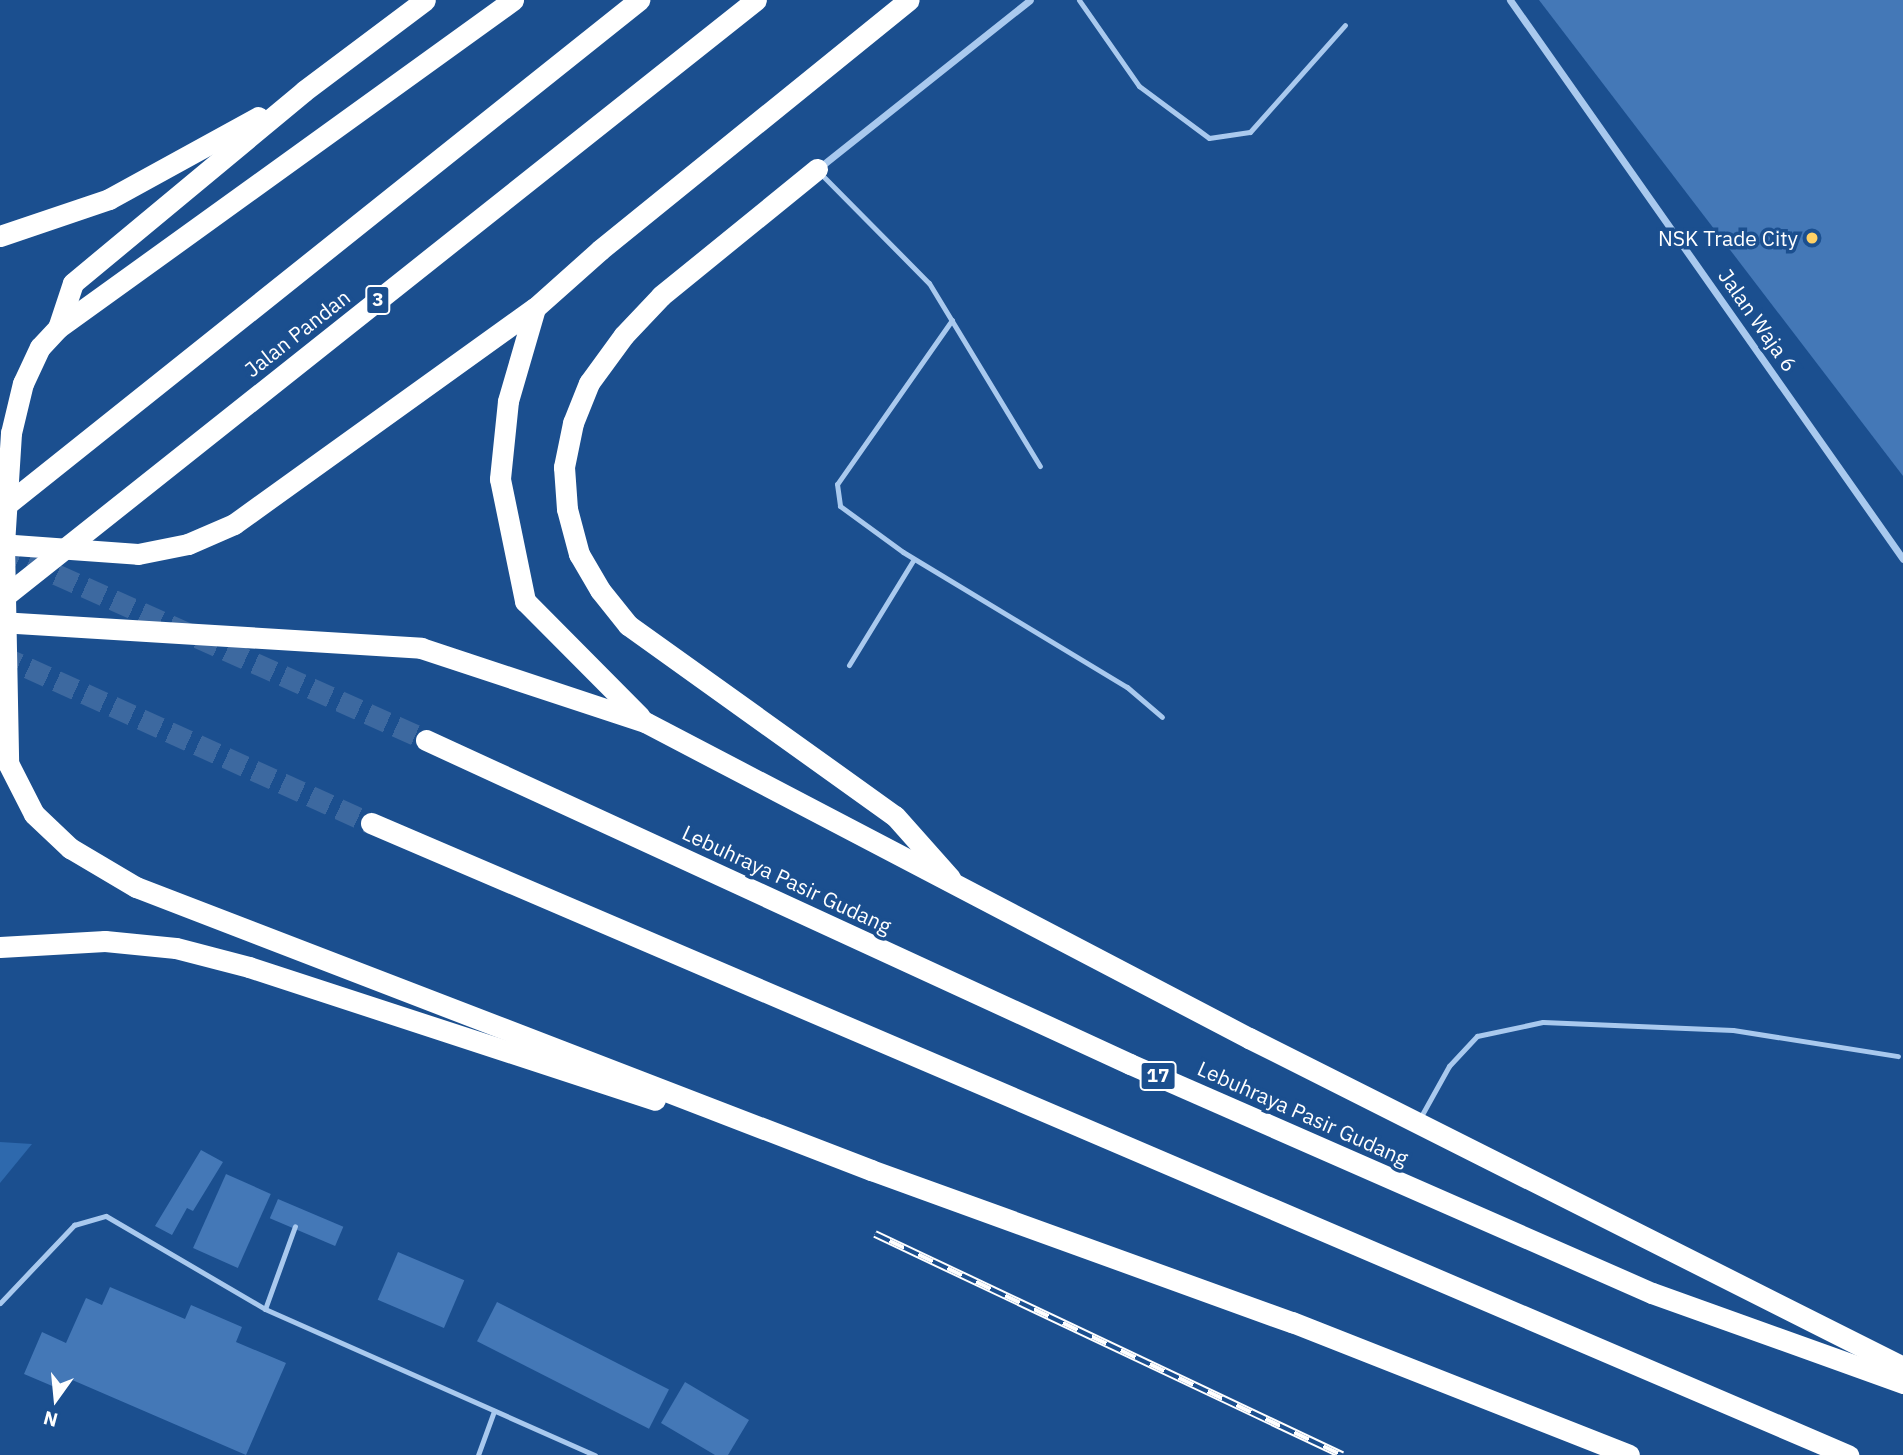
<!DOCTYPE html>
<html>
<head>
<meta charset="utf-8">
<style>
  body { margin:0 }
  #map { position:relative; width:1903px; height:1455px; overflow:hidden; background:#1b4f8f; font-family:"IBM Plex Sans",sans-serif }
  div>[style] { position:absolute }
  .green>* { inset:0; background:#2e69ad }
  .building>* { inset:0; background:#4478b7; transform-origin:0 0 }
  .highway-tunnel>* { height:21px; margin-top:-10.5px; transform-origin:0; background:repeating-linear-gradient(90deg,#3d69a0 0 21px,transparent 0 31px) }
  .lane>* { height:5px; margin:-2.5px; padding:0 2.5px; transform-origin:2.5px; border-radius:2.5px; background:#a9c9ee }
  .street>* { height:7px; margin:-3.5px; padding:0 3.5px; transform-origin:3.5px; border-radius:3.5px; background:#a9c9ee }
  .highway>* { height:21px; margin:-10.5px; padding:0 10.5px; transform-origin:10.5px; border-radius:10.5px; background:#fff }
  .rail>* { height:8px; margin-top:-4px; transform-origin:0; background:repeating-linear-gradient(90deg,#1b4f8f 0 16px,#fff 0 32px); box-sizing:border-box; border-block:2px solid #fff }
  .highway-bridge>* { height:21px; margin:-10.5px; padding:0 10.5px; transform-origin:10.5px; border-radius:10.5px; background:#fff }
  .dots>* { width:19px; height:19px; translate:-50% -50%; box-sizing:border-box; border:4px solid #1b4f8f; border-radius:50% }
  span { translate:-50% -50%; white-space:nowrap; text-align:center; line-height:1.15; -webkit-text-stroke:7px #1b4f8f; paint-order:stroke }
  .shield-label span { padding:2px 5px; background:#1b4f8f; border:2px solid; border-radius:5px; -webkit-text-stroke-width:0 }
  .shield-label { font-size:19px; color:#fff; font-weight:700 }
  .poi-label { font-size:21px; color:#fff }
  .right { translate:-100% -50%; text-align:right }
  .street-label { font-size:21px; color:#fff }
  .north { position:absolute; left:21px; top:1364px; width:70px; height:70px; -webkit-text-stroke:5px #1b4f8f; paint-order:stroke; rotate:195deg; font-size:19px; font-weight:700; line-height:28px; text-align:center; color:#fff }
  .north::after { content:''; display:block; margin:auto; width:24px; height:32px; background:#fff; clip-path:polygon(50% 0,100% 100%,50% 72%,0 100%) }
</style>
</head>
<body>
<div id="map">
  <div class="green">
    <i style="clip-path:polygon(0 1142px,32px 1144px,0 1183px)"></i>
  </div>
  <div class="building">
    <i style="clip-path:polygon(1539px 0,1903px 0,1903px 476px)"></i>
    <i style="clip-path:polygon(201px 1150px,223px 1162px,193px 1211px,187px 1208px,172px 1235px,155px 1226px)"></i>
    <i style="left:226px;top:1174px;width:49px;height:81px;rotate:24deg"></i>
    <i style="left:278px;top:1199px;width:71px;height:21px;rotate:23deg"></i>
    <i style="left:398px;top:1252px;width:72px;height:52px;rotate:23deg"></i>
    <i style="clip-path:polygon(110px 1287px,185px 1319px,191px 1305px,242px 1327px,236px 1342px,286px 1363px,246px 1455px,70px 1379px,64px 1391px,24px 1374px,42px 1332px,66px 1343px,86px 1298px,102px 1305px)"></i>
    <i style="left:497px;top:1302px;width:193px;height:44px;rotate:27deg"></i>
    <i style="clip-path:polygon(685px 1382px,749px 1420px,728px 1455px,715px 1455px,661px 1423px)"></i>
  </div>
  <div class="highway-tunnel">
    <i style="left:0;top:549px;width:467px;rotate:24.1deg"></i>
    <i style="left:0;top:655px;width:407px;rotate:24.4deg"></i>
  </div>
  <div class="lane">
    <i style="left:1079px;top:0;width:105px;rotate:55.1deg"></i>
    <i style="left:1139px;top:86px;width:87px;rotate:36.6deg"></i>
    <i style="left:1209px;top:138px;width:41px;rotate:-8.3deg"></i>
    <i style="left:1250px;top:132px;width:143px;rotate:-48.4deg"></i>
    <i style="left:819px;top:172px;width:156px;rotate:45.3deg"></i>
    <i style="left:929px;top:283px;width:214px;rotate:58.8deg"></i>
    <i style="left:952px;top:320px;width:200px;rotate:125deg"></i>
    <i style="left:837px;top:484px;width:22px;rotate:82deg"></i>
    <i style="left:840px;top:506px;width:78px;rotate:36.1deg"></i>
    <i style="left:903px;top:552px;width:262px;rotate:31.1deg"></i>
    <i style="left:1127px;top:687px;width:46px;rotate:40.6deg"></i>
    <i style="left:849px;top:665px;width:124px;rotate:-58.5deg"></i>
    <i style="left:1419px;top:1120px;width:62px;rotate:-60.9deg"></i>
    <i style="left:1449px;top:1066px;width:41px;rotate:-47deg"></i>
    <i style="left:1477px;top:1036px;width:67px;rotate:-12deg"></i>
    <i style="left:1543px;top:1022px;width:190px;rotate:2.4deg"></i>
    <i style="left:1733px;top:1030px;width:167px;rotate:9deg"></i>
    <i style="left:0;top:1303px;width:108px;rotate:-46.5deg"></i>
    <i style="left:74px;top:1225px;width:33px;rotate:-16deg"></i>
    <i style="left:106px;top:1216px;width:184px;rotate:30.3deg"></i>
    <i style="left:265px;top:1309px;width:361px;rotate:23.9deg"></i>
    <i style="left:265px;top:1309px;width:88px;rotate:-70.1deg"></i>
    <i style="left:478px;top:1455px;width:47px;rotate:-70deg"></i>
  </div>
  <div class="street">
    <i style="left:1510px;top:0;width:683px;rotate:54.89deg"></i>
    <i style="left:820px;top:167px;width:268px;rotate:-38.5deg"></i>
  </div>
  <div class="highway">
    <i style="left:513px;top:0;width:561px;rotate:144.21deg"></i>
    <i style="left:58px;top:328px;width:26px;rotate:133deg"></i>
    <i style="left:40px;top:347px;width:40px;rotate:115deg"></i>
    <i style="left:23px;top:383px;width:51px;rotate:103.5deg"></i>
    <i style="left:11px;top:433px;width:112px;rotate:93.6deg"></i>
    <i style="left:4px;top:545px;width:218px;rotate:88.9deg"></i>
    <i style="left:8px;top:763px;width:57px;rotate:63deg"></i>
    <i style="left:34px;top:814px;width:50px;rotate:43.4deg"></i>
    <i style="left:70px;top:848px;width:77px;rotate:30.6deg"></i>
    <i style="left:136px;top:887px;width:788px;rotate:21.06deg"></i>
    <i style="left:871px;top:1170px;width:448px;rotate:19.9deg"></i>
    <i style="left:1292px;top:1322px;width:362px;rotate:21.5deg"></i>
    <i style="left:817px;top:169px;width:201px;rotate:140.9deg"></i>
    <i style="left:661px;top:296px;width:54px;rotate:133.5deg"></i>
    <i style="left:624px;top:335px;width:59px;rotate:126.1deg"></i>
    <i style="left:589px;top:383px;width:43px;rotate:111.8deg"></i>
    <i style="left:573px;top:423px;width:45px;rotate:101.6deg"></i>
    <i style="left:564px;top:467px;width:42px;rotate:85.9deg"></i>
    <i style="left:567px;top:509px;width:47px;rotate:75.1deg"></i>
    <i style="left:579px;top:554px;width:42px;rotate:59.7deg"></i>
    <i style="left:600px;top:590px;width:45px;rotate:51.3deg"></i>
    <i style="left:628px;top:625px;width:328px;rotate:35.6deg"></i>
    <i style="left:895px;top:816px;width:83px;rotate:48.4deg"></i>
    <i style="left:0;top:236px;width:115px;rotate:-18.7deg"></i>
    <i style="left:109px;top:199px;width:170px;rotate:-28.8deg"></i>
    <i style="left:535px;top:308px;width:97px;rotate:106.2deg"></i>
    <i style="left:508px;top:401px;width:78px;rotate:95.9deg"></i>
    <i style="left:500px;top:479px;width:125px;rotate:78.4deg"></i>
    <i style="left:525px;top:601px;width:163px;rotate:45.2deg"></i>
    <i style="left:58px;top:328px;width:47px;rotate:-71.6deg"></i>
    <i style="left:73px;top:283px;width:300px;rotate:-39.7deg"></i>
    <i style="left:304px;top:91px;width:151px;rotate:-36.9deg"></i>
    <i style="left:0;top:544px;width:138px;rotate:4.1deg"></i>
    <i style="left:138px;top:554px;width:51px;rotate:-11.3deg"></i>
    <i style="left:188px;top:544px;width:50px;rotate:-23.5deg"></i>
    <i style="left:234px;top:524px;width:370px;rotate:-35.7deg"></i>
    <i style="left:535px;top:308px;width:87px;rotate:-41.7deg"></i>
    <i style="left:600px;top:250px;width:397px;rotate:-39deg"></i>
    <i style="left:0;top:622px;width:422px;rotate:3.5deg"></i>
    <i style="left:421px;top:648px;width:236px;rotate:18.3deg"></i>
    <i style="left:645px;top:722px;width:682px;rotate:27.62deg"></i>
    <i style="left:1249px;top:1038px;width:732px;rotate:26.71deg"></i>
    <i style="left:426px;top:740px;width:775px;rotate:24.71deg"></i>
    <i style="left:1130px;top:1064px;width:570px;rotate:23.69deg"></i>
    <i style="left:1652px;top:1293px;width:267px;rotate:19.7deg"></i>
    <i style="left:371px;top:823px;width:1607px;rotate:23.17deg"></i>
    <i style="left:0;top:947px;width:105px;rotate:-3.3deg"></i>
    <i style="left:105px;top:941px;width:71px;rotate:5.6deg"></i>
    <i style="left:176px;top:948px;width:75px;rotate:14.6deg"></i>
    <i style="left:249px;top:967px;width:427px;rotate:18.1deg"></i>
  </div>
  <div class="rail">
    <i style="left:875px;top:1234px;width:517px;rotate:25.33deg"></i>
  </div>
  <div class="highway-bridge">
    <i style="left:0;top:510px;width:818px;rotate:-38.59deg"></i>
    <i style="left:0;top:600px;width:965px;rotate:-38.44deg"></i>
  </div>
  <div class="dots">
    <i style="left:1812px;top:238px;background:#ffd166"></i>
  </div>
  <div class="shield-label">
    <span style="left:378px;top:300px">3</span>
    <span style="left:1158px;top:1076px">17</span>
  </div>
  <div class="poi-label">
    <span class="right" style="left:1798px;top:238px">NSK Trade City</span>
  </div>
  <div class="street-label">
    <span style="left:1758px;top:320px;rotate:55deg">Jalan Waja 6</span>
    <span style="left:297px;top:333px;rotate:-38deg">Jalan Pandan</span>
    <span style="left:787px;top:879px;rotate:25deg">Lebuhraya Pasir Gudang</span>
    <span style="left:1303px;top:1113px;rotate:24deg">Lebuhraya Pasir Gudang</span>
  </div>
  <div class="north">N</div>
</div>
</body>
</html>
